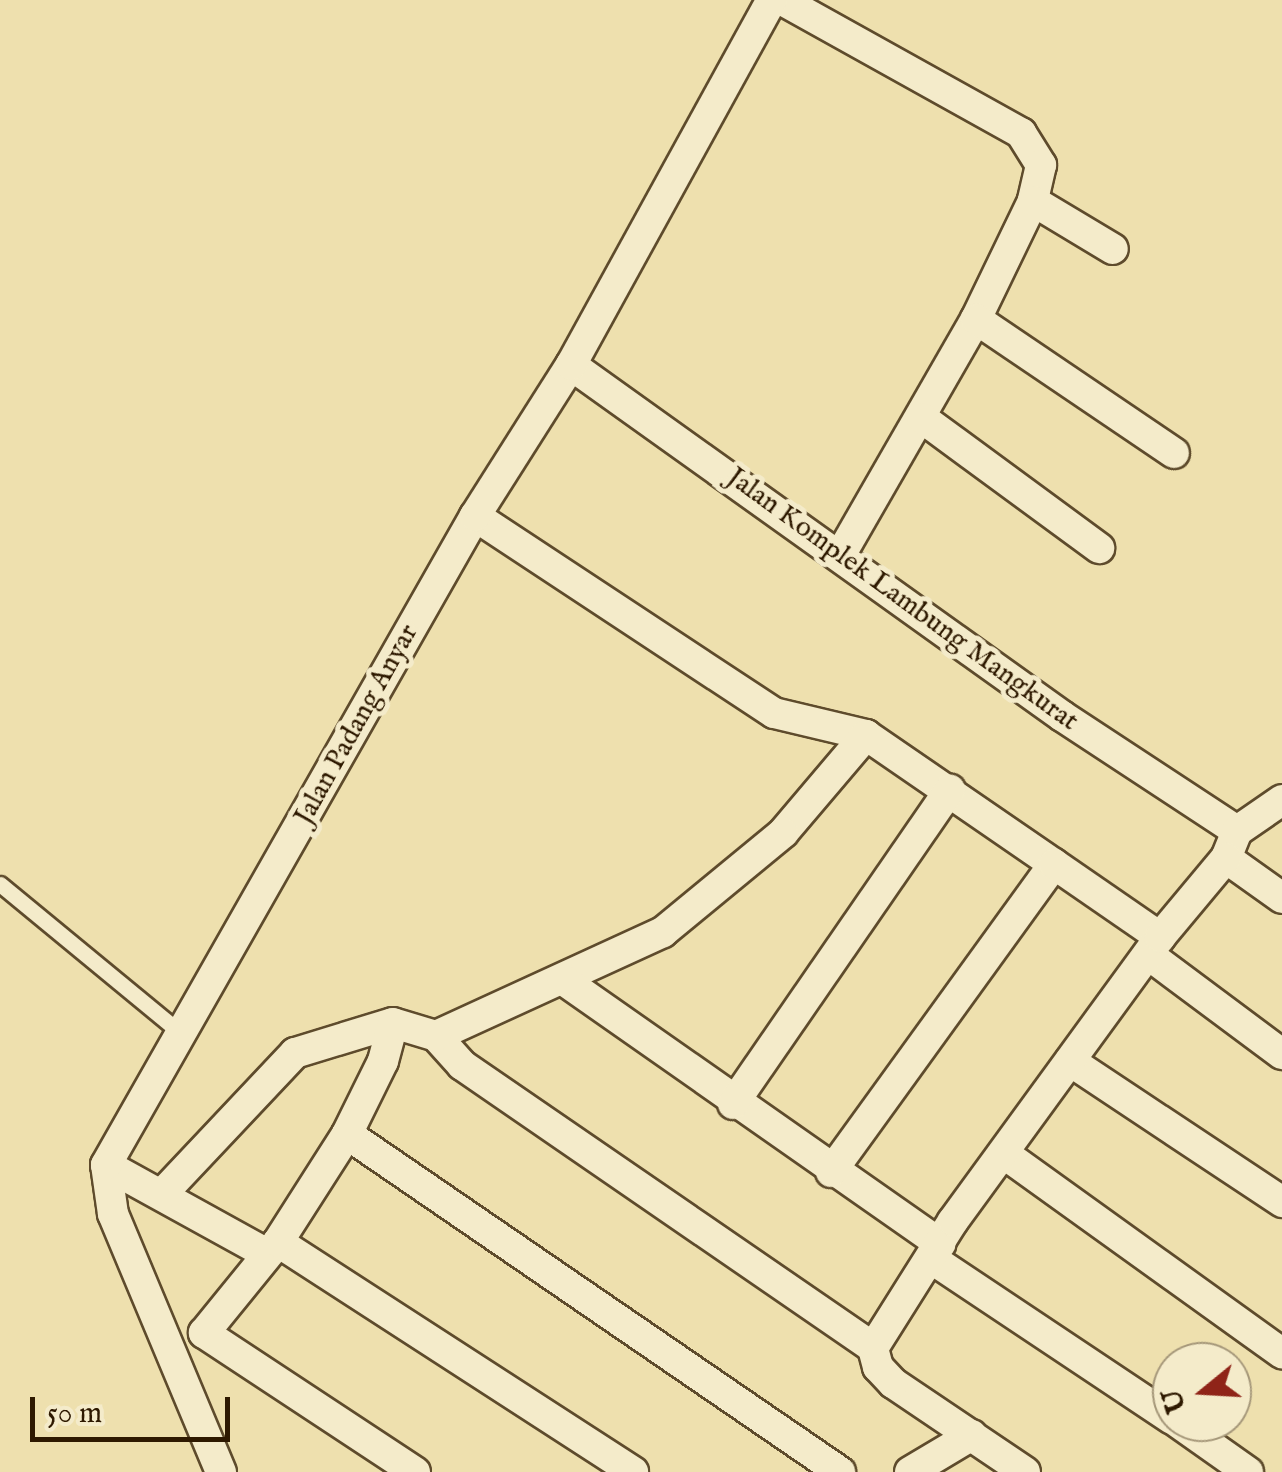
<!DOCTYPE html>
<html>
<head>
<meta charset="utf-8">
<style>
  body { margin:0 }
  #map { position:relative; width:1282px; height:1472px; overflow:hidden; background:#eee0ae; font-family:"IM FELL English",serif }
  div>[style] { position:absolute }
  .roads { filter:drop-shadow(2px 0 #5e4b2c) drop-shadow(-2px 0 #5e4b2c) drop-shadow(0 2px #5e4b2c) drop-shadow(0 -2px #5e4b2c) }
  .service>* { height:15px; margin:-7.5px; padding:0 7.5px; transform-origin:7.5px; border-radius:7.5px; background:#f4ebca }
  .minor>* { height:30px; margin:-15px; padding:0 15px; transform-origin:15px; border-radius:15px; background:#f4ebca }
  span { translate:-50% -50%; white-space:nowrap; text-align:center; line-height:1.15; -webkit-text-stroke:10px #f4ebca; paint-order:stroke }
  .street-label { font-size:28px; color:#2e1900 }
  .north { position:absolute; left:1152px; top:1342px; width:100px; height:100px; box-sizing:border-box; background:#f4ebca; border:2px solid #a59779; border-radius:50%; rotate:252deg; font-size:28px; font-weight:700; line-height:40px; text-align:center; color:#2e1900 }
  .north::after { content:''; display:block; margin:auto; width:35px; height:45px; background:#8f2418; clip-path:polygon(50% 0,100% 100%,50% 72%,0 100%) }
  .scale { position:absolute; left:30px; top:1397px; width:200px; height:45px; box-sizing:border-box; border:5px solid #2e1900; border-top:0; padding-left:12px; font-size:30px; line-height:35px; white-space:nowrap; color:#2e1900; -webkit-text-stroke:8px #f4ebca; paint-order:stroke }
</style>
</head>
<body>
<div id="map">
  <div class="roads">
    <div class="service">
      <i style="left:0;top:884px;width:236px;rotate:39.5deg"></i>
    </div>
    <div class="minor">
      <i style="left:782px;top:0;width:274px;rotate:29.1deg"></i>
      <i style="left:1021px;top:133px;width:38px;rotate:58deg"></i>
      <i style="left:1041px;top:165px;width:37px;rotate:103deg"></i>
      <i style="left:1033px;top:201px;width:131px;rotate:115.8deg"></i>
      <i style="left:976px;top:319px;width:271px;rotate:119.9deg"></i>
      <i style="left:1033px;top:201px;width:93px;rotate:31deg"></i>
      <i style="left:976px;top:319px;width:239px;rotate:34.1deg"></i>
      <i style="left:571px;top:365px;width:604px;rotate:35.56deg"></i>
      <i style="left:1062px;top:716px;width:209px;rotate:33.3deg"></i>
      <i style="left:922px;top:418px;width:220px;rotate:36.3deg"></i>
      <i style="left:475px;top:516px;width:358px;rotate:33.4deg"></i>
      <i style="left:774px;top:713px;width:95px;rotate:13.4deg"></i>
      <i style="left:866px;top:735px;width:228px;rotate:34.5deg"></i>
      <i style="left:866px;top:735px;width:128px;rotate:130.3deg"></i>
      <i style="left:783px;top:833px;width:156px;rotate:140.5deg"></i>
      <i style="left:663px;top:932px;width:250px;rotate:155.4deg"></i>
      <i style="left:436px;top:1036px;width:39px;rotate:48deg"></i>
      <i style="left:462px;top:1065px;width:499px;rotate:34.5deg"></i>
      <i style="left:1282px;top:800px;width:55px;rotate:145.4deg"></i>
      <i style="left:1237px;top:831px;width:29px;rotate:112deg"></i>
      <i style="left:1226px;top:858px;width:69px;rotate:35.5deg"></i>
      <i style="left:1149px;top:955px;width:166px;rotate:36.7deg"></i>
      <i style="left:562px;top:979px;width:462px;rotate:35deg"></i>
      <i style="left:1070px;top:1061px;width:255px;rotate:33.6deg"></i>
      <i style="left:733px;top:1104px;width:382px;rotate:-55.4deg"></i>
      <i style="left:347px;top:1134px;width:598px;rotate:34.43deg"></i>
      <i style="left:1006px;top:1155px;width:340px;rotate:35.7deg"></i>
      <i style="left:106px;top:1165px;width:184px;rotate:28.9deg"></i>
      <i style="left:831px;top:1172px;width:380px;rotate:-54.1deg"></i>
      <i style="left:1054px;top:864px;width:129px;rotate:34.6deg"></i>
      <i style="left:164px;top:1192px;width:191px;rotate:-46.7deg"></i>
      <i style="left:295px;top:1053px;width:102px;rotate:-17deg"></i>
      <i style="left:278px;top:1242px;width:423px;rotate:32.9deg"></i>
      <i style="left:932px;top:1259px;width:288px;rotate:33.7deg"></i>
      <i style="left:1177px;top:1422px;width:87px;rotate:35.2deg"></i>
      <i style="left:221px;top:1472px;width:280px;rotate:-112.7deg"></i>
      <i style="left:113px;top:1214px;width:49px;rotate:-98.1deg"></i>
      <i style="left:106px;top:1165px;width:747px;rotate:-60.38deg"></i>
      <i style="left:475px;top:516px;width:179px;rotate:-57.6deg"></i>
      <i style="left:571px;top:365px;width:417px;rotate:-61.2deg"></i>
      <i style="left:415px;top:1472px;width:253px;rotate:-146.6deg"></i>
      <i style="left:204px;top:1333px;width:117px;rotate:-50.9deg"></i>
      <i style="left:278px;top:1242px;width:128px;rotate:-57.4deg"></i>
      <i style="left:347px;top:1134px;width:81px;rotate:-63.7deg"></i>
      <i style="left:383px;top:1061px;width:39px;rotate:-75deg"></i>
      <i style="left:393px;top:1023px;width:45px;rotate:16.8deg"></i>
      <i style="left:910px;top:1472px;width:72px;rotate:-30.8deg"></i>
      <i style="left:1025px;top:1472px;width:159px;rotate:-146deg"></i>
      <i style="left:893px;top:1383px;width:22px;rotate:-133deg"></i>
      <i style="left:878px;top:1367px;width:20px;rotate:-105deg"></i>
      <i style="left:873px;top:1348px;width:150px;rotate:-57.8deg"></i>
      <i style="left:953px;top:1221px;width:351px;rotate:-53.9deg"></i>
      <i style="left:1160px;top:937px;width:103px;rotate:-50.1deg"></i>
    </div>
  </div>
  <div class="street-label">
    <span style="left:902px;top:600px;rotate:36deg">Jalan Komplek Lambung Mangkurat</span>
    <span style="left:357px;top:725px;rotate:-61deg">Jalan Padang Anyar</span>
  </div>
  <div class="north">U</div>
  <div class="scale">50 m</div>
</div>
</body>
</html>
